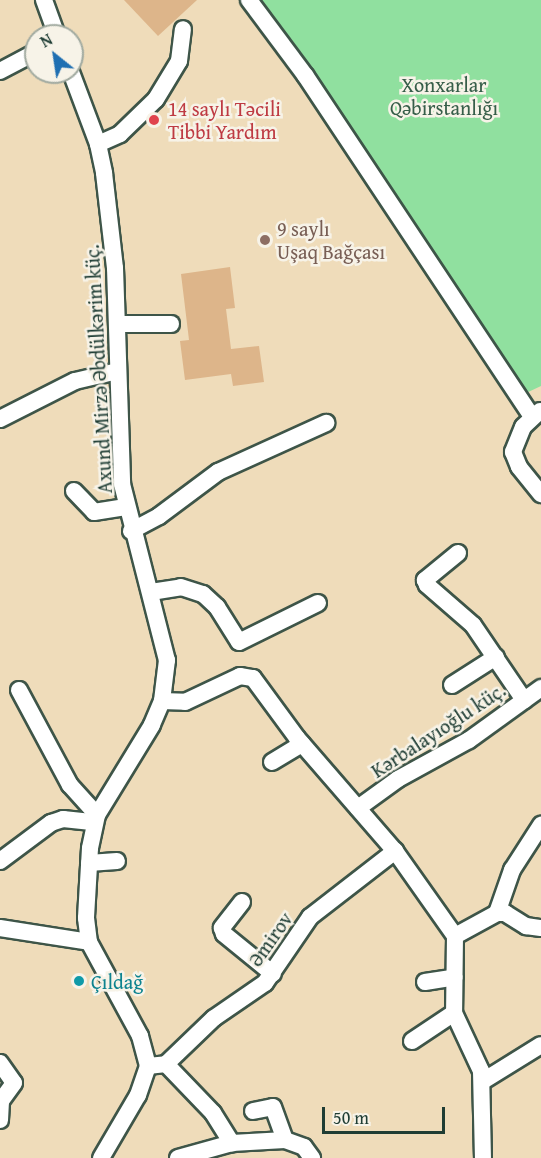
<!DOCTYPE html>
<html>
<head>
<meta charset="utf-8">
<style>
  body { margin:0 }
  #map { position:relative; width:541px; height:1158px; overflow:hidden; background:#efdcba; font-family:"Gentium Book Plus",serif }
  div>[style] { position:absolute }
  .green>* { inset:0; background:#90e09f }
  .building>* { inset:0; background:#ddb58a }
  .roads { filter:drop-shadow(2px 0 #3e5548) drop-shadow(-2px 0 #3e5548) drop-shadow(0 2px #3e5548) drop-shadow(0 -2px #3e5548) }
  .minor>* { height:16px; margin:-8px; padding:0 8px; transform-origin:8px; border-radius:8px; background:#fff }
  .dots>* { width:16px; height:16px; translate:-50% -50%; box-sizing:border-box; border:3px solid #f7f3e8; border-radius:50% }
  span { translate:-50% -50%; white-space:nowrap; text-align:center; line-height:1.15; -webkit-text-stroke:5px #f7f3e8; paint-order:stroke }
  .park-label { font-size:20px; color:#365e49 }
  .health-label { font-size:20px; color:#be3a42 }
  .left { translate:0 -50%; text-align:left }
  .education-label { font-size:20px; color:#785e54 }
  .street-label { font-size:20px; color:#1f3d34 }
  .culture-label { font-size:20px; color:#0d838f }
  .north { position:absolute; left:24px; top:24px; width:60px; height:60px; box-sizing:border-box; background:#f7f3e8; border:2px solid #a1aaa0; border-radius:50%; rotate:330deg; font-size:16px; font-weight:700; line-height:24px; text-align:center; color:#1f3d34 }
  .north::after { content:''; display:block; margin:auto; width:21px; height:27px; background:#1f6fb2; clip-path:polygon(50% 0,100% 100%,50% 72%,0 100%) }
  .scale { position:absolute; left:322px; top:1107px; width:123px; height:27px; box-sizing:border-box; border:3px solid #1f3d34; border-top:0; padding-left:8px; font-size:18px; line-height:21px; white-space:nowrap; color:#1f3d34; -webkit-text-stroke:4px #f7f3e8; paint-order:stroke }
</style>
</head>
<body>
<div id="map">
  <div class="green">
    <i style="clip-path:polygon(260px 0,541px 0,541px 386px,524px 394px,306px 62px)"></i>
  </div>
  <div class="building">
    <i style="clip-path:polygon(124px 0,197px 0,158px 36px)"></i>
    <i style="clip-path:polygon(230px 267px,235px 308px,226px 309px,231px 349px,259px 346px,264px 382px,233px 386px,231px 374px,185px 380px,180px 341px,189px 340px,181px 274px)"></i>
  </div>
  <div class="roads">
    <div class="minor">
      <i style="left:44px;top:0;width:38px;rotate:70deg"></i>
      <i style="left:249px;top:0;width:94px;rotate:53.3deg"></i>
      <i style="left:305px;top:75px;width:410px;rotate:56.4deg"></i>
      <i style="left:0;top:71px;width:41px;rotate:-27.8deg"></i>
      <i style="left:71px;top:72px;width:77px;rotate:69.4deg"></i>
      <i style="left:98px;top:144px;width:30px;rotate:78deg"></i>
      <i style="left:104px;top:173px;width:96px;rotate:83.4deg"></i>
      <i style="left:115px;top:268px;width:216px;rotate:88.1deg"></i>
      <i style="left:122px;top:484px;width:182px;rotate:75.7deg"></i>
      <i style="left:167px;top:660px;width:41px;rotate:97deg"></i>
      <i style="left:162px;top:701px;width:26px;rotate:113deg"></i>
      <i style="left:152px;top:725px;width:105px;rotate:121.4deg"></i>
      <i style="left:97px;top:815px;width:34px;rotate:102deg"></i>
      <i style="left:90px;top:848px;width:70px;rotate:93.3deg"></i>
      <i style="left:86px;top:918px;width:24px;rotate:83deg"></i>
      <i style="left:89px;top:942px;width:107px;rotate:61.5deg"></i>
      <i style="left:140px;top:1036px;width:31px;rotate:75deg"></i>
      <i style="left:148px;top:1066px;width:31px;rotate:109deg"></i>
      <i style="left:138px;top:1095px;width:73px;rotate:120.4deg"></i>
      <i style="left:98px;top:144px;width:24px;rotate:-24deg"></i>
      <i style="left:120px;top:134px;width:50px;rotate:-44.2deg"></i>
      <i style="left:156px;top:99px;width:44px;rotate:-58.8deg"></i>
      <i style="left:179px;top:61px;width:32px;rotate:-83deg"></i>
      <i style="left:118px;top:324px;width:53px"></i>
      <i style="left:540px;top:411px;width:23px;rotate:137deg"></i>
      <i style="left:523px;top:427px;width:27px;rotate:112deg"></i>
      <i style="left:513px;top:452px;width:16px;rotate:68deg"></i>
      <i style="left:519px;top:467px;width:35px;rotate:51deg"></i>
      <i style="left:0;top:419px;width:84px;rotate:-26.9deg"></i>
      <i style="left:75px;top:381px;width:44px;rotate:-13.1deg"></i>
      <i style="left:74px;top:491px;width:29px;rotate:46deg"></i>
      <i style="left:94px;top:512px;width:32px;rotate:-9deg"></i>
      <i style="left:131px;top:531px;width:32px;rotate:-28deg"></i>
      <i style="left:159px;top:516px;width:74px;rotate:-36.7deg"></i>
      <i style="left:218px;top:472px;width:119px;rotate:-24.4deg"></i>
      <i style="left:458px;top:553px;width:43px;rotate:140.7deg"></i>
      <i style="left:425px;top:580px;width:5px;rotate:68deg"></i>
      <i style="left:427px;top:585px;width:61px;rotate:41deg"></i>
      <i style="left:473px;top:625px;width:91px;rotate:55.8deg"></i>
      <i style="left:151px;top:592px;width:30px;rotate:-9deg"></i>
      <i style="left:181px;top:587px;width:23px;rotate:18deg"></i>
      <i style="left:203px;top:594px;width:19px;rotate:43deg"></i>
      <i style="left:217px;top:607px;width:41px;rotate:57.8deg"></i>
      <i style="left:239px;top:642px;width:88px;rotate:-26.3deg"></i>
      <i style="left:452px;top:685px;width:52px;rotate:-32.5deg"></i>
      <i style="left:19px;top:690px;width:108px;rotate:61.8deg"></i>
      <i style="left:70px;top:785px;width:40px;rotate:48deg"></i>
      <i style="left:162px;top:701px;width:23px;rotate:2deg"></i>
      <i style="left:185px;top:702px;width:61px;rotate:-25.3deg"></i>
      <i style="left:240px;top:676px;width:13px;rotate:9deg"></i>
      <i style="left:253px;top:678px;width:74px;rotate:53.7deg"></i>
      <i style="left:297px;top:738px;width:150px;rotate:49.1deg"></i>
      <i style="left:395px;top:851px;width:104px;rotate:54.8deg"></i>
      <i style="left:455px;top:936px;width:77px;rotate:90.7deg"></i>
      <i style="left:454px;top:1013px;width:64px;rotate:65deg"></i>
      <i style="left:481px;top:1071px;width:87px;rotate:88.7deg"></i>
      <i style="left:272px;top:762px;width:35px;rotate:-31deg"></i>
      <i style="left:358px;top:808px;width:49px;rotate:-35.9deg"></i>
      <i style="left:398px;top:779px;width:81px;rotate:-28.8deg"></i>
      <i style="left:469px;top:740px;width:89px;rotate:-35.8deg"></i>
      <i style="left:0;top:861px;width:64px;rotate:-36.7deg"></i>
      <i style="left:51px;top:823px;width:13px;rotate:-18deg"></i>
      <i style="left:63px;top:819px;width:31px;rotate:6deg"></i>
      <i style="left:89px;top:863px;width:28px;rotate:-4deg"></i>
      <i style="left:242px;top:902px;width:33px;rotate:128deg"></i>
      <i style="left:222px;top:928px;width:6px;rotate:72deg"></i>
      <i style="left:224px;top:934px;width:63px;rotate:39.2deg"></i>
      <i style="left:497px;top:913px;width:46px;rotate:-70.8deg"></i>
      <i style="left:512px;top:870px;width:54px;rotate:-57.2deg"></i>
      <i style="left:0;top:928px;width:90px;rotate:8.9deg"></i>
      <i style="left:455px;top:936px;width:48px;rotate:-28.7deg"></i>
      <i style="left:497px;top:913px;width:8px"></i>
      <i style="left:505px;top:913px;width:25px;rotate:32deg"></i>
      <i style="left:526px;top:926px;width:15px;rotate:8deg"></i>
      <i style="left:425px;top:982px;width:30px;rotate:-9deg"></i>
      <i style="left:412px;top:1041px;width:50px;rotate:-33.7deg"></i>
      <i style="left:0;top:1063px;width:24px;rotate:55deg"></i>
      <i style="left:14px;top:1083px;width:22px;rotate:126deg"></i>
      <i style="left:1px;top:1101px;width:19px;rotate:93deg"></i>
      <i style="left:166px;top:1064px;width:68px;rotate:46.2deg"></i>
      <i style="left:213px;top:1113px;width:36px;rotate:58deg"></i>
      <i style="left:148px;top:1066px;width:18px;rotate:-6deg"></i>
      <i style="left:166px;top:1064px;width:66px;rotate:-43.8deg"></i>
      <i style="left:214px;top:1018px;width:62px;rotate:-34.5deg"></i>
      <i style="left:265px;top:983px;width:80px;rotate:-55.7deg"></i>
      <i style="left:310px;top:917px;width:108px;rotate:-37.8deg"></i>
      <i style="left:483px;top:1081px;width:68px;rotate:-31.8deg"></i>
      <i style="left:253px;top:1111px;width:20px;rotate:-11deg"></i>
      <i style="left:273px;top:1107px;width:35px;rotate:70deg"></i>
      <i style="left:178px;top:1158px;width:56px;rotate:-15.5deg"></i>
      <i style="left:232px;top:1143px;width:53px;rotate:-3.2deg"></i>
      <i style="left:285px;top:1140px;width:20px;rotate:20deg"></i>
      <i style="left:304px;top:1147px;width:14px;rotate:54deg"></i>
    </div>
  </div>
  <div class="dots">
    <i style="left:154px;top:120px;background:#e0444e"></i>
    <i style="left:265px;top:240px;background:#8d6e63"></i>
    <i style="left:79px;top:981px;background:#0f9aa8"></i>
  </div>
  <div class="park-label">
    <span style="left:444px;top:96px">Xonxarlar<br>Qəbirstanlığı</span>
  </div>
  <div class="health-label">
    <span class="left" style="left:168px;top:120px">14 saylı Təcili<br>Tibbi Yardım</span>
  </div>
  <div class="education-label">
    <span class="left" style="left:277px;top:240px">9 saylı<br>Uşaq Bağçası</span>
  </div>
  <div class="street-label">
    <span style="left:98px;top:369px;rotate:-93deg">Axund Mirzə Əbdülkərim küç.</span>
    <span style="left:438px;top:730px;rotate:-33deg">Kərbalayıoğlu küç.</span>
    <span style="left:270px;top:939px;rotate:-55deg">Əmirov</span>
  </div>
  <div class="culture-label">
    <span class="left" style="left:91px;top:981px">Çıldağ</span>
  </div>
  <div class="north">N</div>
  <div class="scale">50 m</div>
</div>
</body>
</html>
